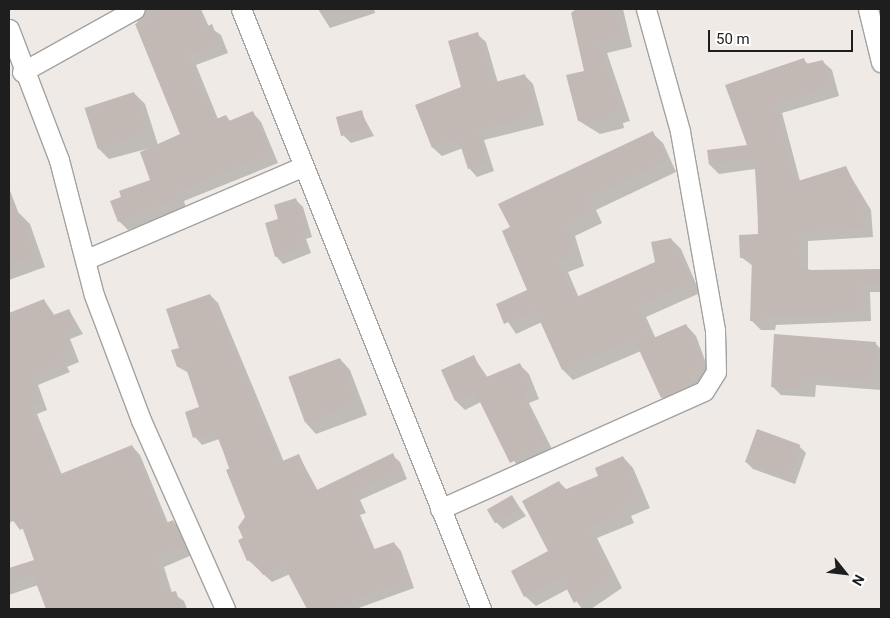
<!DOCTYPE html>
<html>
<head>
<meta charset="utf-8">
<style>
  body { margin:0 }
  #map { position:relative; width:890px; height:618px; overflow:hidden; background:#efeae5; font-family:Roboto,sans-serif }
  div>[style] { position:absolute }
  .shadow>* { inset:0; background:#0003 }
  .building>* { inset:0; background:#c3b9b4; transform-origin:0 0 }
  .roads { filter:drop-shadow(1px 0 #a2a2a2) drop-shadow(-1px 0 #a2a2a2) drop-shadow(0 1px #a2a2a2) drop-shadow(0 -1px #a2a2a2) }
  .street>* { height:19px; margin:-9.5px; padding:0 9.5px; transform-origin:9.5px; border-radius:9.5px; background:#fff }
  span { translate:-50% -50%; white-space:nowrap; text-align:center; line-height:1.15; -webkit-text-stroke:4.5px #fff; paint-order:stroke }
  .frame { position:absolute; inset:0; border:10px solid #1e1e1e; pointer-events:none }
  .north { position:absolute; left:820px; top:548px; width:50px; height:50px; -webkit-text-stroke:4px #fff; paint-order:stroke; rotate:119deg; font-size:14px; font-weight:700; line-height:20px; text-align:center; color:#1e1e1e }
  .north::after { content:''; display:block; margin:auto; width:18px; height:22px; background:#1e1e1e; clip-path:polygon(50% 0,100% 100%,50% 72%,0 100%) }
  .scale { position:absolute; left:708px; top:30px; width:145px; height:22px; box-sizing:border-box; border:2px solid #1e1e1e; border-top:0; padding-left:6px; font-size:15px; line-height:18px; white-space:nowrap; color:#1e1e1e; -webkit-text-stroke:4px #fff; paint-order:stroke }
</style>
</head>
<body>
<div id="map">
  <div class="shadow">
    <i style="clip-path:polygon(146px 9px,201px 9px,209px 27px,221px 35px,228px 53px,196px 65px,218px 119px,226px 116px,231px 122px,253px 113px,261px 122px,278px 163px,184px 201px,186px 208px,128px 230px,119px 221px,123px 198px,152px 180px,154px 147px,109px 159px,98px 148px,134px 93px,145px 104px,158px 145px,181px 135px,136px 24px)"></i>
    <i style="clip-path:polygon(318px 9px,374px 9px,375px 13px,330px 28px)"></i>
    <i style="clip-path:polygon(577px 9px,623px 9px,632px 47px,607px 53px,630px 121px,623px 123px,624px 128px,600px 134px,579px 121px,586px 72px)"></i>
    <i style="clip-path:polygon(477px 34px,486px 42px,498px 83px,525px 76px,533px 84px,544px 125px,484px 140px,494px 171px,477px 177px,469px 168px,463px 148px,442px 156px,433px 148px,417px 106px,463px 87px)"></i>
    <i style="clip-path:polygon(804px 60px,809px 65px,822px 61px,832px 70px,839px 96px,782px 113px,800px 181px,845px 167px,871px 210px,873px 237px,808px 241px,808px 271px,880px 270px,881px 292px,870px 292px,871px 321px,776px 325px,775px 330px,761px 330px,752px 321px,753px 266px,741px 257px,759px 235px,755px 169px,719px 174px,710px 165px,749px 146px,726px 86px)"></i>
    <i style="clip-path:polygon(361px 112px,374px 136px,351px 143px,344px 136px)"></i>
    <i style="clip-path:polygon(652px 133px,663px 143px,676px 172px,596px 210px,602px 223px,575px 236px,584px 266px,568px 272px,579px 298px,657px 263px,671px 239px,681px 249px,700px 293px,646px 317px,656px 339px,686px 325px,696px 336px,713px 382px,672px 408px,662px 397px,641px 351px,573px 380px,563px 370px,542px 322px,516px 334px,497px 305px,529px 291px,503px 232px)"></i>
    <i style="clip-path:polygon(296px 200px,303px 207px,312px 237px,306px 239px,311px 253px,283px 264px,276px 256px,280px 220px)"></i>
    <i style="clip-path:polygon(19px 213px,30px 224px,45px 267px,9px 280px,9px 217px)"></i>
    <i style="clip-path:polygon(210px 295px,218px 303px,284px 462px,299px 456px,318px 491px,392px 455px,400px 462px,407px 479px,360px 500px,366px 513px,360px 515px,375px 550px,394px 543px,401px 551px,414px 588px,356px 609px,308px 609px,290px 574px,272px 582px,248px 560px,246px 517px,219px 439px,202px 445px,195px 437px,200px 408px,189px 373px,178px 367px,181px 349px)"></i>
    <i style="clip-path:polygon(44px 300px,55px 316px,69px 310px,83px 334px,70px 339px,79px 362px,67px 367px,70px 372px,38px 385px,47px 410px,37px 414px,62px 475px,132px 446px,140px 455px,168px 523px,173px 521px,181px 530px,192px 555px,164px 567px,172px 593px,184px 601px,187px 609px,43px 609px,47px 608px,38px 585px,9px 595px,9px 570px,36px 560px,24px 528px,20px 530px,9px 515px,9px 315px)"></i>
    <i style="clip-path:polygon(875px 343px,881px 349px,881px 390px,816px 385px,815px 397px,781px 395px,772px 386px)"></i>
    <i style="clip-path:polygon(473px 356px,488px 378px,520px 365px,529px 374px,539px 399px,529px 403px,554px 453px,520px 471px,481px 402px,465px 410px,456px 401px,442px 370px)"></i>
    <i style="clip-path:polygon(340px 359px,350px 370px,367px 415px,316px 434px,306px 423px)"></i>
    <i style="clip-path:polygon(799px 446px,806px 453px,795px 484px,753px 469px,746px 462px)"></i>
    <i style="clip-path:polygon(623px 457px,633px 468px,650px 508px,631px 516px,634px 523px,597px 538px,622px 588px,591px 609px,582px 609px,568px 589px,536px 606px,525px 596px,550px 551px,559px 482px,567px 490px,600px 477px)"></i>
    <i style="clip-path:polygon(512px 497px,526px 516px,503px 529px,496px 522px)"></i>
  </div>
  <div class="building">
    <i style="clip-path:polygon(146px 9px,197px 9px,205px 27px,212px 24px,220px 44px,188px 56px,214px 120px,226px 115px,229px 121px,253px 111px,270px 154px,176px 192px,178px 199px,118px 222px,110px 201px,121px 197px,119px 191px,150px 180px,140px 152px,180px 134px,135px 24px,149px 18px)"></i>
    <i style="clip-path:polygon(576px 9px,616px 9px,622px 37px,598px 43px,620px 110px,613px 113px,614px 118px,588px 124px,586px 119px,578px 121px,566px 75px,584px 71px,571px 13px)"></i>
    <i style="clip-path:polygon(478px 32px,492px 83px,525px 74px,536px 116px,477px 131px,487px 163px,468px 169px,458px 138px,432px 148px,415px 105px,461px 87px,448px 41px)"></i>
    <i style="clip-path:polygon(804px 58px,806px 64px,823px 60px,831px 87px,774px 104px,795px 182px,846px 166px,862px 200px,864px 228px,799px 232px,800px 267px,811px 270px,880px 269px,880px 284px,862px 284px,862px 313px,767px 316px,767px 322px,750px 321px,752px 258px,740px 258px,739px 235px,758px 234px,757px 174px,753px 159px,709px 165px,707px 150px,747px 145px,725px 85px)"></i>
    <i style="left:134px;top:92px;width:43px;height:52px;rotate:72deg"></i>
    <i style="left:362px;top:110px;width:20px;height:27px;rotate:75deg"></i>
    <i style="clip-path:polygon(653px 131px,666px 161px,587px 199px,593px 212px,566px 225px,575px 256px,558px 261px,574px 298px,655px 262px,651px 242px,671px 238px,691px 282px,637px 306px,651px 339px,686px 324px,705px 369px,690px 377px,693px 384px,661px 398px,634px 339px,562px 370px,535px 310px,504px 324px,496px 304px,527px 290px,502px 231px,510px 227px,498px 204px)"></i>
    <i style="clip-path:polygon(9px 188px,35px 256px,9px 265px)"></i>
    <i style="clip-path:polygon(296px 198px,306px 230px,300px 232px,305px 246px,275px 257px,265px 223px,278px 219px,274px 205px)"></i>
    <i style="clip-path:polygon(210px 294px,280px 462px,299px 454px,315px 491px,393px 453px,401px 472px,353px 492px,359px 505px,354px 507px,372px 550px,394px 542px,408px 581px,340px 605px,341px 609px,307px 609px,284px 566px,263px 575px,252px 559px,247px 561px,238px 540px,243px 538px,238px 527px,245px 517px,226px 470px,230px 468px,215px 431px,193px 438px,185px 412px,199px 407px,185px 365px,177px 367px,171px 350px,179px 348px,166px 309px)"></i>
    <i style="clip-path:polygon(44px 299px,51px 316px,69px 309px,76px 325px,63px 331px,72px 353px,60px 358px,62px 363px,30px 376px,40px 401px,30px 405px,58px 475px,132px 445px,164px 524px,173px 520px,184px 546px,156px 558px,167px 593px,176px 591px,182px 609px,46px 609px,33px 575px,9px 584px,9px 568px,34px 560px,19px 518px,9px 523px,9px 313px)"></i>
    <i style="clip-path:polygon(774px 334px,876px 342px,872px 382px,807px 376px,806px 389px,771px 387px)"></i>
    <i style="clip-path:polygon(474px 355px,484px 378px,520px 363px,531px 390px,521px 394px,546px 444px,510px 463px,475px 392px,455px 401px,441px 370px)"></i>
    <i style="left:340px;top:358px;width:49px;height:55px;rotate:70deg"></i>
    <i style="left:757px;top:429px;width:46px;height:35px;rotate:20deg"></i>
    <i style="clip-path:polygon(623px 456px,640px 497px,622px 505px,624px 512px,588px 528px,613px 577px,574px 603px,561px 578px,524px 597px,511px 571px,548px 551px,522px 501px,559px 481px,564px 490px,598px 476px,595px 468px)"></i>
    <i style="left:512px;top:495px;width:16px;height:29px;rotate:60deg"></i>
  </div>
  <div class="roads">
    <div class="street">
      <i style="left:241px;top:9px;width:646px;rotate:68.2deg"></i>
      <i style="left:868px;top:9px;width:55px;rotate:76.2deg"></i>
      <i style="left:9px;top:29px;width:140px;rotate:69.1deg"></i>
      <i style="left:59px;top:160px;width:139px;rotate:75.5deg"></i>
      <i style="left:94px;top:295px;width:134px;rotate:69.4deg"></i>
      <i style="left:141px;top:420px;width:207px;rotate:66deg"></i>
      <i style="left:22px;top:72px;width:129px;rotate:-29.1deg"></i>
      <i style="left:87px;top:259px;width:234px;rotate:-23.2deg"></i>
      <i style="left:440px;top:509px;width:289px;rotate:-24.1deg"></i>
      <i style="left:704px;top:391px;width:22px;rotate:-58deg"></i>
      <i style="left:716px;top:372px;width:42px;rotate:-91.4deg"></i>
      <i style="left:715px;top:330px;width:202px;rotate:-100deg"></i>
      <i style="left:680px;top:131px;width:127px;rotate:-105.6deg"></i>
    </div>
  </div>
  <div class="frame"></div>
  <div class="north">N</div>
  <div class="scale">50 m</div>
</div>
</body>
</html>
